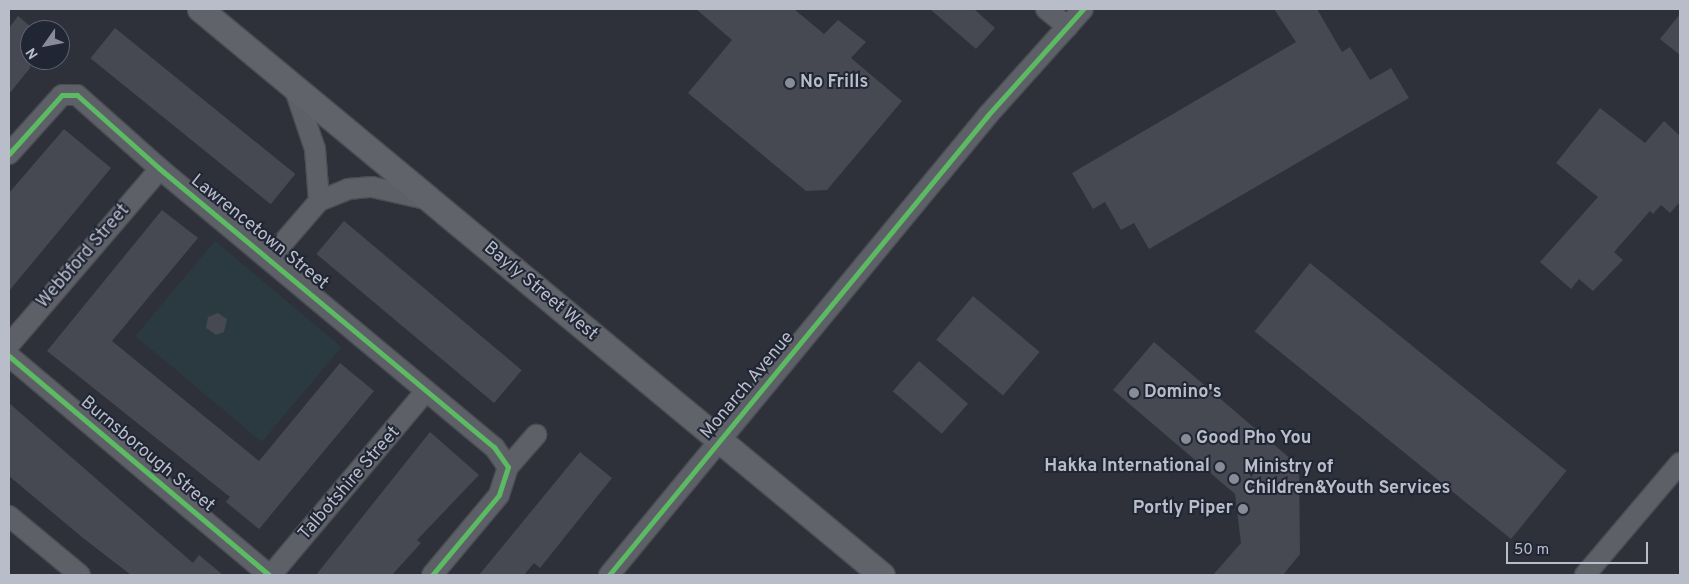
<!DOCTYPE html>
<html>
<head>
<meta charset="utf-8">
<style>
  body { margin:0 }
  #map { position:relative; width:1689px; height:584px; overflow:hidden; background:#2e313a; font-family:Overpass,sans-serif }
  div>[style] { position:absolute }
  .green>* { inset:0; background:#2b3a40; transform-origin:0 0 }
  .building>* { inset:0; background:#464951; transform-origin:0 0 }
  .roads { filter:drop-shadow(1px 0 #4a4c53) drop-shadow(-1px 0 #4a4c53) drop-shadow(0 1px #4a4c53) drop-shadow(0 -1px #4a4c53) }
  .minor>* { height:20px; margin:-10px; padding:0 10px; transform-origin:10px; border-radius:10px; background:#5e6068 }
  .major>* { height:25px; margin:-12.5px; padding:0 12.5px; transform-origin:12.5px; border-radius:12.5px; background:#60636a }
  .cycleway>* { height:5px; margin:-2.5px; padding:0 2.5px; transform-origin:2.5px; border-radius:2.5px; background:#5cba63 }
  .dots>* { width:14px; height:14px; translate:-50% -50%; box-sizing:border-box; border:2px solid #212635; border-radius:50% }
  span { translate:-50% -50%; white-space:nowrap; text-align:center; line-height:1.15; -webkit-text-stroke:4px #212635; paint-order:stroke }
  .poi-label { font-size:18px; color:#b9bdca; font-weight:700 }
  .left { translate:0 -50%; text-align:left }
  .right { translate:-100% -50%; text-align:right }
  .street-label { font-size:18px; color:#b9bdca }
  .frame { position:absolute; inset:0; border:10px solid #b9bdca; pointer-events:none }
  .north { position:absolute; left:20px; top:20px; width:50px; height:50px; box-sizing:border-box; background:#212635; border:1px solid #5e6271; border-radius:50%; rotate:237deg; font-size:14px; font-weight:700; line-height:20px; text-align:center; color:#b9bdca }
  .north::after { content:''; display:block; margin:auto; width:18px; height:22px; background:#888c98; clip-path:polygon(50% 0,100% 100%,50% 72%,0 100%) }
  .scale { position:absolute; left:1506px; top:542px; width:142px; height:22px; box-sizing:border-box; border:2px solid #b9bdca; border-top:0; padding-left:6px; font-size:15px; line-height:18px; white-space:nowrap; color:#b9bdca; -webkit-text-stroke:4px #212635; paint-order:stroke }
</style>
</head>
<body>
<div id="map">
  <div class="green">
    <i style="left:215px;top:241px;width:165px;height:124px;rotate:40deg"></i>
  </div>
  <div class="building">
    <i style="clip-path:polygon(696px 9px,794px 9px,824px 34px,838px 20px,866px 42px,851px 58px,902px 101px,827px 190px,806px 191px,688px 93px,732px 40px)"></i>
    <i style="clip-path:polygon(930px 9px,974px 9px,995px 28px,976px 49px)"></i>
    <i style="clip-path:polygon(1274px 9px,1317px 9px,1342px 52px,1350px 47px,1370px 80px,1391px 68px,1409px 98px,1149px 249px,1134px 223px,1121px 230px,1105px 202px,1093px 209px,1072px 173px,1296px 42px)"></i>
    <i style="clip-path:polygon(1680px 14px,1680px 55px,1660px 39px)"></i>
    <i style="clip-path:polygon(18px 16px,30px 26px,30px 68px,9px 94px,9px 28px)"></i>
    <i style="left:115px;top:28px;width:232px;height:39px;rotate:39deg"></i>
    <i style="clip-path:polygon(1600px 108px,1645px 143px,1664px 121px,1680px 136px,1680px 202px,1670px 213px,1661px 205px,1653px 214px,1650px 211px,1614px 252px,1623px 260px,1593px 291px,1579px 279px,1571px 289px,1540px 262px,1598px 197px,1556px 163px)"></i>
    <i style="clip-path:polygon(64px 129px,111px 168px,9px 291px,9px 193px)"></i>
    <i style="clip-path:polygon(162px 210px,198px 238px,112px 341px,259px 461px,340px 363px,374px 391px,259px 529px,226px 502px,230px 497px,47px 351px)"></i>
    <i style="left:344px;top:221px;width:232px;height:43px;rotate:40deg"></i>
    <i style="left:1310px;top:263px;width:330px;height:88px;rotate:39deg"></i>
    <i style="left:973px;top:296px;width:87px;height:57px;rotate:40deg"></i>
    <i style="clip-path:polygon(218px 313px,227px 319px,224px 332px,216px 335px,206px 328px,208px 317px)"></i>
    <i style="clip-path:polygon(1154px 342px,1299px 466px,1300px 554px,1283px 575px,1213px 575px,1241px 543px,1235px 494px,1113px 390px)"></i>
    <i style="left:919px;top:361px;width:65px;height:40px;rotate:41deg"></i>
    <i style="clip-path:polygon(9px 403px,193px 563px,199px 555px,223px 575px,131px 575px,83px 538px,9px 476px)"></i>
    <i style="clip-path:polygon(430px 432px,479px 475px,417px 540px,421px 543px,392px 575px,316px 575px)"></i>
    <i style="clip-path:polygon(580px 452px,612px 478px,540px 568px,534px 563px,524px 575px,479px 575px)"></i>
  </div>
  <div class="roads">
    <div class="minor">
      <i style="left:1046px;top:9px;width:28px;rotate:39deg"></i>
      <i style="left:294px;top:87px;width:65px;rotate:71.3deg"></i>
      <i style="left:315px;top:149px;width:52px;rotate:85.6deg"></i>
      <i style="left:9px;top:154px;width:79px;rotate:-48.1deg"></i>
      <i style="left:62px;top:95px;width:15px"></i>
      <i style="left:77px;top:95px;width:111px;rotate:41.7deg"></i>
      <i style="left:160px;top:169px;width:435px;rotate:39.8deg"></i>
      <i style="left:494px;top:447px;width:24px;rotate:55deg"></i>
      <i style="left:508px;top:467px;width:29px;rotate:108deg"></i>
      <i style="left:499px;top:495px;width:104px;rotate:129.9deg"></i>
      <i style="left:269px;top:259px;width:77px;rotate:-49.2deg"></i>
      <i style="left:319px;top:201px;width:31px;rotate:-22deg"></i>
      <i style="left:348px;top:189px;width:24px;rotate:-5deg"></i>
      <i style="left:372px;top:187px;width:58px;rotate:12.8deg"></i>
      <i style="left:9px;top:345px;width:232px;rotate:-49.4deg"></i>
      <i style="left:9px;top:356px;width:340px;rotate:40.1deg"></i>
      <i style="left:508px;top:467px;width:43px;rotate:-48.8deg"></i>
      <i style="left:9px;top:516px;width:92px;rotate:39.7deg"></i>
      <i style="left:271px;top:575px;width:241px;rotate:-49.9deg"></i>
      <i style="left:609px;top:575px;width:596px;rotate:-50.51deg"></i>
      <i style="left:988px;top:115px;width:142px;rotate:-48.1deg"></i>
      <i style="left:1585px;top:575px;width:147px;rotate:-49.7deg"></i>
    </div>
    <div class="major">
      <i style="left:200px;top:9px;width:886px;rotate:39.69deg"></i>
    </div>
  </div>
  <div class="cycleway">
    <i style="left:9px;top:154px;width:79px;rotate:-48.1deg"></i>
    <i style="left:62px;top:95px;width:15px"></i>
    <i style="left:77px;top:95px;width:111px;rotate:41.7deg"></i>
    <i style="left:160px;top:169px;width:435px;rotate:39.8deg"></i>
    <i style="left:494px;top:447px;width:24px;rotate:55deg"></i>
    <i style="left:508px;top:467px;width:29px;rotate:108deg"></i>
    <i style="left:499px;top:495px;width:104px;rotate:129.9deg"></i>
    <i style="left:9px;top:356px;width:340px;rotate:40.1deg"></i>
    <i style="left:609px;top:575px;width:596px;rotate:-50.51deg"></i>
    <i style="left:988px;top:115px;width:142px;rotate:-48.1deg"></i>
  </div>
  <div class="dots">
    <i style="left:790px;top:83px;background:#888c98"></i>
    <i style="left:1134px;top:393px;background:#888c98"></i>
    <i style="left:1186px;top:439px;background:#888c98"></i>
    <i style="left:1220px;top:467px;background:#888c98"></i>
    <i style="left:1234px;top:479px;background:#888c98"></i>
    <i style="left:1243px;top:509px;background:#888c98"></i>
  </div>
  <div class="poi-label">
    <span class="left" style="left:800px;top:83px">No Frills</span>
    <span class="left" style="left:1144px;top:393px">Domino's</span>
    <span class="left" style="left:1196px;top:439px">Good Pho You</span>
    <span class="right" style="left:1210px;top:467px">Hakka International</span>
    <span class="left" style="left:1244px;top:479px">Ministry of<br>Children&amp;Youth Services</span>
    <span class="right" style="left:1233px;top:509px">Portly Piper</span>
  </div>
  <div class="street-label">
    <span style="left:259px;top:233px;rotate:39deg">Lawrencetown Street</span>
    <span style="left:84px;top:257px;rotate:-49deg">Webbford Street</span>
    <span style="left:540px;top:292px;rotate:40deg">Bayly Street West</span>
    <span style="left:748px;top:386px;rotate:-50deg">Monarch Avenue</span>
    <span style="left:147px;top:455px;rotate:40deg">Burnsborough Street</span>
    <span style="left:350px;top:484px;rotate:-49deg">Talbotshire Street</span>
  </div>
  <div class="frame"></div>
  <div class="north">N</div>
  <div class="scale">50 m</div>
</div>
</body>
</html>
